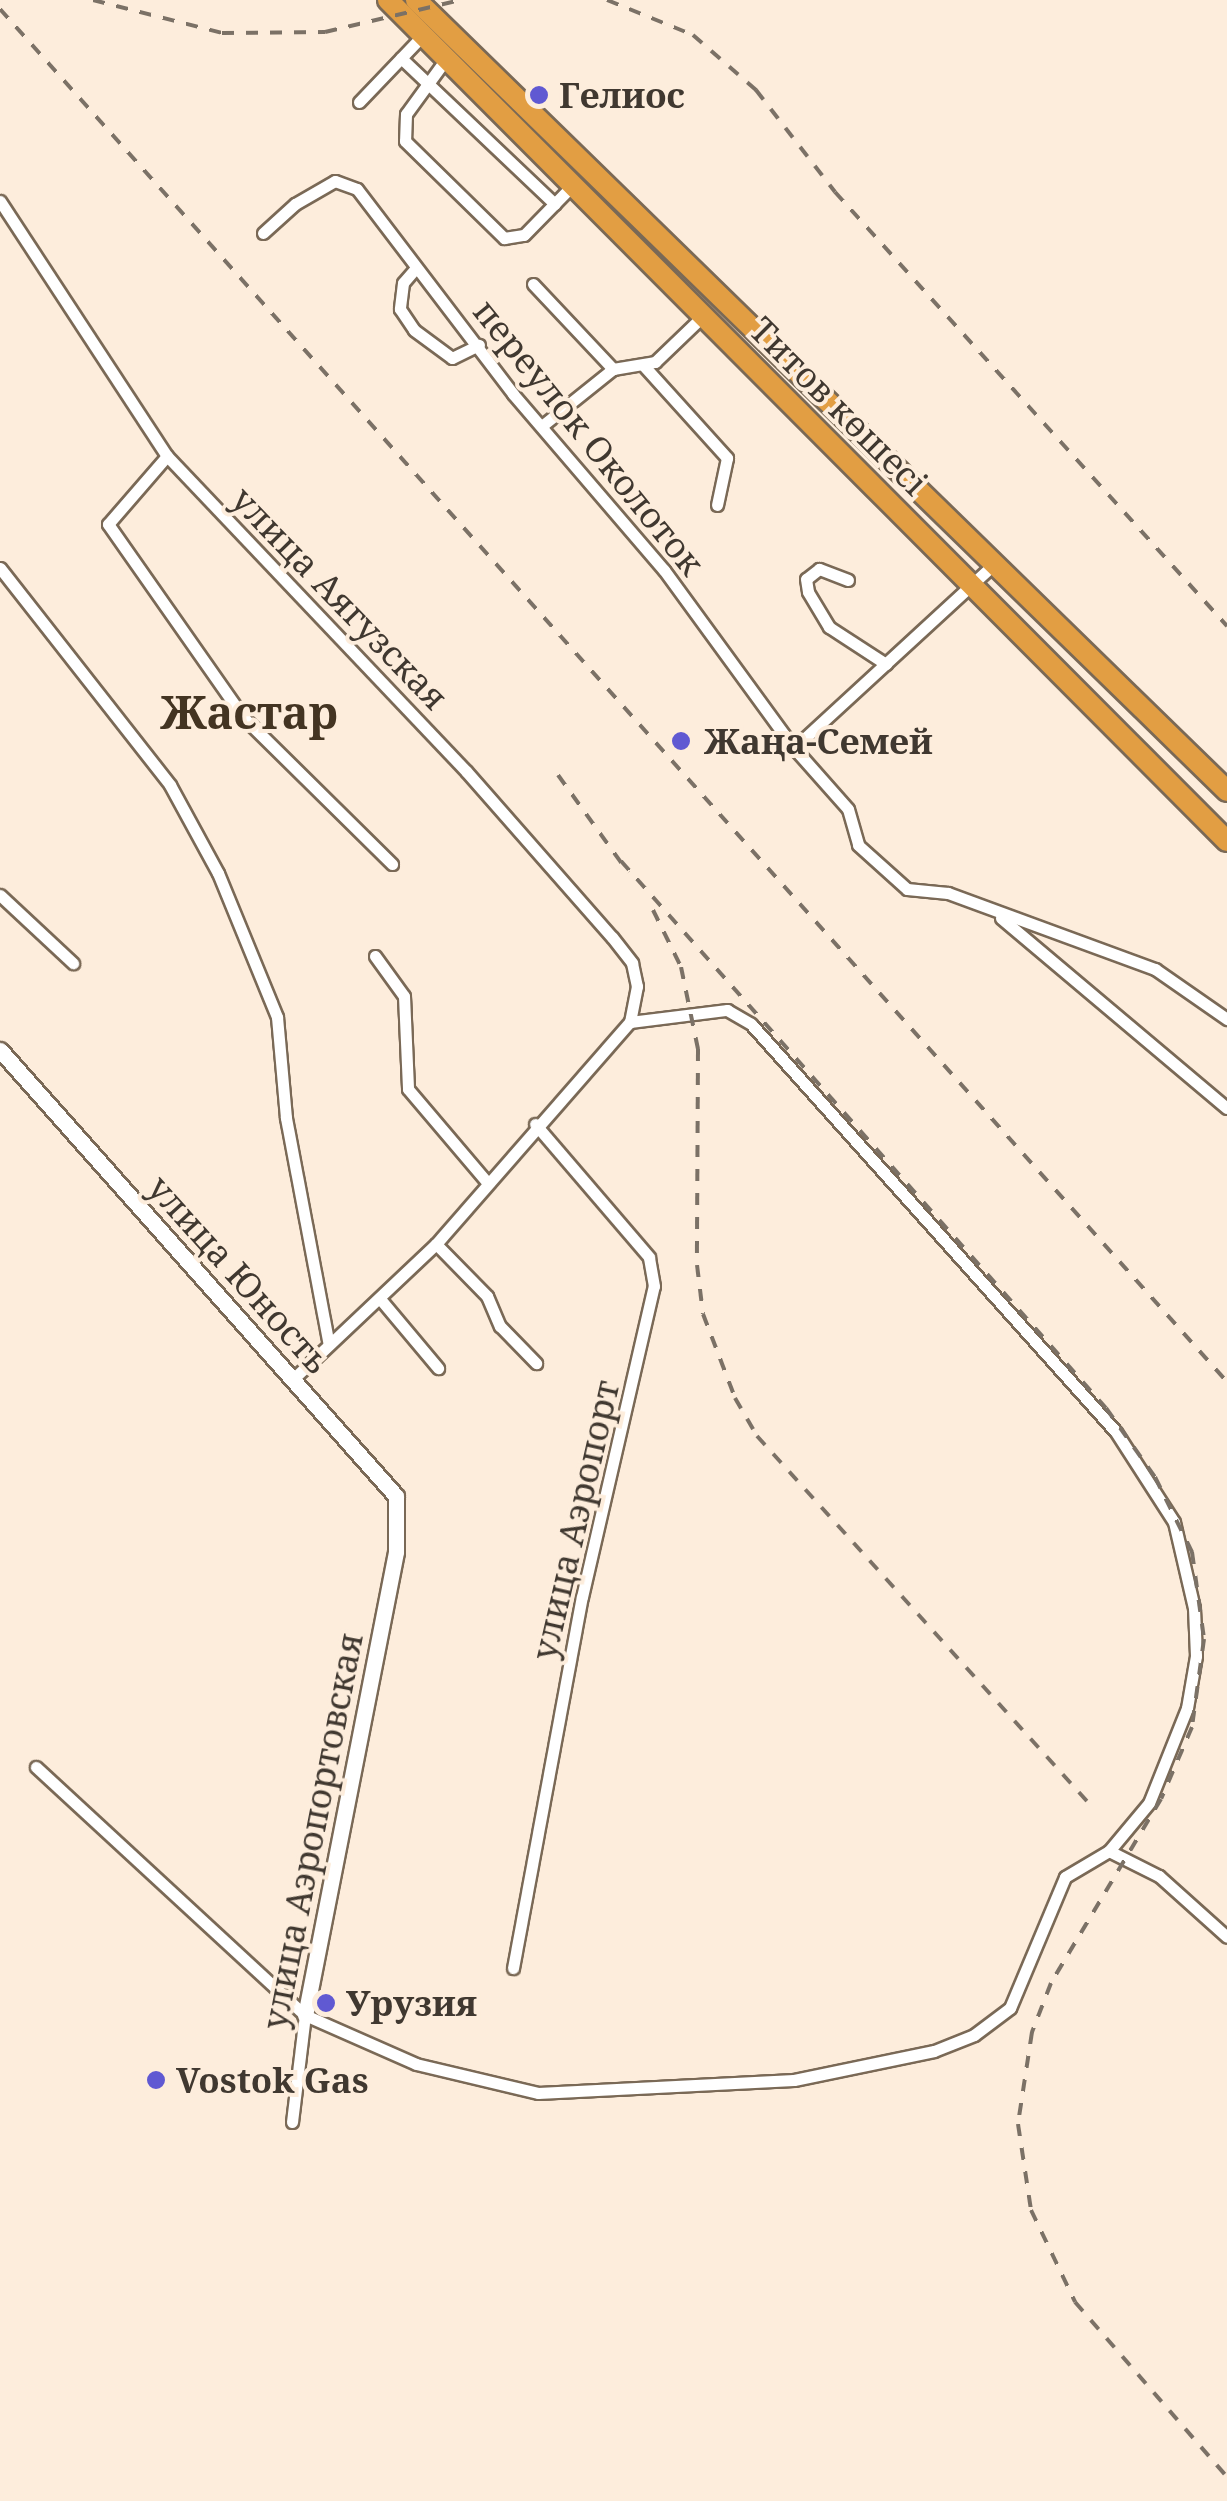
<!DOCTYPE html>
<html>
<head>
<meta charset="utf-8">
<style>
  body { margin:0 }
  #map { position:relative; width:1227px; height:2501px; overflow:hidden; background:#fdeddc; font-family:"Noto Serif",serif }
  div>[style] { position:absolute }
  .roads { filter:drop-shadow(2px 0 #7a6956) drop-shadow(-2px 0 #7a6956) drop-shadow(0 2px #7a6956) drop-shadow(0 -2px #7a6956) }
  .street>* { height:11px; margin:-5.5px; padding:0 5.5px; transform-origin:5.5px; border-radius:5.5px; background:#fff }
  .secondary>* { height:15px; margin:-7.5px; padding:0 7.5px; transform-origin:7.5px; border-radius:7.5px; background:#fff }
  .highway>* { height:20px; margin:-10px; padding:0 10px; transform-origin:10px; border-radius:10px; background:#e29e43 }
  .rail>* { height:4px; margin-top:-2px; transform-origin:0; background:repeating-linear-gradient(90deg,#7b7166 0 12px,transparent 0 24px) }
  .dots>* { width:28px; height:28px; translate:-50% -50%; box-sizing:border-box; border:5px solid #fdeddc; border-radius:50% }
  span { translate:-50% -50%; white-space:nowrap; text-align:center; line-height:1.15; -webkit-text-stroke:8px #fdeddc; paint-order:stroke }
  .poi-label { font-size:35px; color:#403830; font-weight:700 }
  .left { translate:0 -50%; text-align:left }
  .street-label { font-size:35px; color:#403830 }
  .district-label { font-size:45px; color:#433422; font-weight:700 }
</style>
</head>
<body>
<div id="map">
  <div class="roads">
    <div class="street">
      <i style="left:401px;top:58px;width:212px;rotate:43.5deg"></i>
      <i style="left:446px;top:59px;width:68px;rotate:126deg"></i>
      <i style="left:406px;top:114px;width:27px;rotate:92deg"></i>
      <i style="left:405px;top:141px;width:139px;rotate:44.4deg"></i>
      <i style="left:504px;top:238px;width:20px;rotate:-9deg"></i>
      <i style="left:524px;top:235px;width:69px;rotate:-45.6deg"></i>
      <i style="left:359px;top:102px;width:91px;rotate:-46.3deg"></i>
      <i style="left:0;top:201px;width:305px;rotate:56.8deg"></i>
      <i style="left:167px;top:456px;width:434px;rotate:46.5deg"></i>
      <i style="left:466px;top:771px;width:221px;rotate:48.7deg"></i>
      <i style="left:612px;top:937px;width:33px;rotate:52deg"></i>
      <i style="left:632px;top:963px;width:24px;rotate:78deg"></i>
      <i style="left:637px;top:986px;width:37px;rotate:101deg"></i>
      <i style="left:263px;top:233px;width:43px;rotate:-42.2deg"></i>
      <i style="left:295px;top:204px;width:46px;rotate:-29.9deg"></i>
      <i style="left:335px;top:181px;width:23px;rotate:20deg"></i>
      <i style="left:357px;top:189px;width:258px;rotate:52.7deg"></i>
      <i style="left:513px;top:394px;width:232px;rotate:49.4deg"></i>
      <i style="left:664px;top:570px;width:220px;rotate:53.9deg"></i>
      <i style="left:794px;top:748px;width:81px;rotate:48.5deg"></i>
      <i style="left:848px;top:809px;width:37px;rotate:74deg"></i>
      <i style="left:858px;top:845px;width:66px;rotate:41.9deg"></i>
      <i style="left:907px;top:889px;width:41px;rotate:5.6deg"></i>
      <i style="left:948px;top:893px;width:221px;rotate:20.2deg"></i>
      <i style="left:1155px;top:969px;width:88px;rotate:34.8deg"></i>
      <i style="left:415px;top:269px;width:18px;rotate:131deg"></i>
      <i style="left:403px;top:283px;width:26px;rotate:97deg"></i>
      <i style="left:400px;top:309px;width:25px;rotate:56deg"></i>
      <i style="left:414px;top:330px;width:47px;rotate:36.4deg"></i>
      <i style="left:452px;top:358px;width:30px;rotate:-26deg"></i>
      <i style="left:533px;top:284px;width:117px;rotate:46.7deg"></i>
      <i style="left:644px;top:366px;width:124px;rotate:47.9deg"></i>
      <i style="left:727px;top:458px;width:48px;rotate:102deg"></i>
      <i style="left:543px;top:425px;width:90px;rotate:-38.7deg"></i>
      <i style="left:613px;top:369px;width:43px;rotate:-9.5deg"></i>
      <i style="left:655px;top:362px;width:66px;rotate:-43.8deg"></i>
      <i style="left:167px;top:456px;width:90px;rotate:130.9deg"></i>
      <i style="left:108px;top:524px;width:237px;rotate:55deg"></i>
      <i style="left:244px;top:718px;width:208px;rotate:44.6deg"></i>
      <i style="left:0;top:568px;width:276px;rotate:51.9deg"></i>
      <i style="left:170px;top:785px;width:100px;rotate:61.4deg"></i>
      <i style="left:218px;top:873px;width:156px;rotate:67.7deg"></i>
      <i style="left:277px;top:1017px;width:101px;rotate:84.9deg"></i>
      <i style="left:286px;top:1118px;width:227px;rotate:79.3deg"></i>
      <i style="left:848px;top:580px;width:31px;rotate:-159deg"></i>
      <i style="left:819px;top:569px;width:16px;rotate:142deg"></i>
      <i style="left:806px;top:579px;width:13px;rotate:81deg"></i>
      <i style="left:808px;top:592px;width:41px;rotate:59deg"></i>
      <i style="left:829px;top:627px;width:68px;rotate:33deg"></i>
      <i style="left:794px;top:748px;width:275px;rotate:-42.6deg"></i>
      <i style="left:0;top:895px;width:100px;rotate:43deg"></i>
      <i style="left:1001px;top:918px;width:295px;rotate:40.1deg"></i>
      <i style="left:375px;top:956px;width:49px;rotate:54.1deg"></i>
      <i style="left:404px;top:996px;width:93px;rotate:87.5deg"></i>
      <i style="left:408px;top:1089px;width:122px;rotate:49.7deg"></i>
      <i style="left:436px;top:1244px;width:73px;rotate:45.6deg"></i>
      <i style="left:487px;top:1296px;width:33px;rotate:67deg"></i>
      <i style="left:500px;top:1326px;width:52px;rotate:45.8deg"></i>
      <i style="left:381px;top:1300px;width:89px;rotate:50deg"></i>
      <i style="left:292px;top:1380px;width:198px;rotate:-43.4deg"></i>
      <i style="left:436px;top:1244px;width:295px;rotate:-48.9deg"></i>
      <i style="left:630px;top:1022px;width:98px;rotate:-7.1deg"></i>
      <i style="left:727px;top:1010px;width:28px;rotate:30deg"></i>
      <i style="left:751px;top:1024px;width:547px;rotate:48.18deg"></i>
      <i style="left:1116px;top:1432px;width:107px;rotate:57.2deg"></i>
      <i style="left:1174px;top:1522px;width:88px;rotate:76.9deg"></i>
      <i style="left:1194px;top:1608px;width:48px;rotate:87.6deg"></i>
      <i style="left:1196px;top:1656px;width:53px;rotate:99.8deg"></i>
      <i style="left:1187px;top:1708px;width:102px;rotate:111.8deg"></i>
      <i style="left:1149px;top:1803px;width:62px;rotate:129.8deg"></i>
      <i style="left:36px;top:1767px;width:366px;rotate:42.7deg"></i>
      <i style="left:305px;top:2015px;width:121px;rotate:23.8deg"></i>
      <i style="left:416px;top:2064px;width:125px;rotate:13.4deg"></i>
      <i style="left:538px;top:2093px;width:256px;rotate:-2.9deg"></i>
      <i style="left:794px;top:2080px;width:143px;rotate:-11.7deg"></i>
      <i style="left:934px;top:2051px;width:43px;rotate:-21.8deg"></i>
      <i style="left:974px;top:2035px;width:45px;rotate:-36.9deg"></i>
      <i style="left:1010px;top:2008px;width:142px;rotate:-67.2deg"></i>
      <i style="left:1065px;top:1877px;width:51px;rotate:-30.6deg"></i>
      <i style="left:1109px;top:1851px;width:56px;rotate:26.6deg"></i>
      <i style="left:1159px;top:1876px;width:91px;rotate:41.9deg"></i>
      <i style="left:513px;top:1968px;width:377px;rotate:-79.5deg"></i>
      <i style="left:582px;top:1597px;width:319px;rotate:-77deg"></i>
      <i style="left:654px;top:1286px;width:29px;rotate:-100deg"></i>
      <i style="left:649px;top:1257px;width:175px;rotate:-130.6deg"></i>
      <i style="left:292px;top:2122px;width:108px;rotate:-83.1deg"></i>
    </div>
    <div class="secondary">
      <i style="left:0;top:1050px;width:596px;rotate:48.4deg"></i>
      <i style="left:396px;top:1496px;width:56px;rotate:90deg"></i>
      <i style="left:396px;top:1552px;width:472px;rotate:101.1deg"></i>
    </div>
    <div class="highway">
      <i style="left:388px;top:0;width:1188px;rotate:45.07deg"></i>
      <i style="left:416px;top:0;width:1133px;rotate:44.28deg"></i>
    </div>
  </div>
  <div class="rail">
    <i style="left:93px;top:0;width:133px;rotate:14.3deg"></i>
    <i style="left:222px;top:33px;width:103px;rotate:-0.6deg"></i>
    <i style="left:325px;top:32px;width:139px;rotate:-13.3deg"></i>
    <i style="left:607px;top:0;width:93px;rotate:22.1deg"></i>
    <i style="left:693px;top:35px;width:84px;rotate:41.1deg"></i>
    <i style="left:756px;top:90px;width:129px;rotate:52.2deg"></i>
    <i style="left:835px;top:192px;width:585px;rotate:47.91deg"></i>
    <i style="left:0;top:9px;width:1841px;rotate:48.21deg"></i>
    <i style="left:558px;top:775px;width:120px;rotate:54.2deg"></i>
    <i style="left:621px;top:861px;width:731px;rotate:48.44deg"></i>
    <i style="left:1106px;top:1408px;width:85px;rotate:54.6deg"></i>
    <i style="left:1155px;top:1477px;width:84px;rotate:63.7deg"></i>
    <i style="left:1192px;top:1552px;width:88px;rotate:82.1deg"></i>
    <i style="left:1204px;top:1639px;width:89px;rotate:97.8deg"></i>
    <i style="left:1192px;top:1727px;width:78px;rotate:113.3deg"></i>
    <i style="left:1161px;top:1799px;width:214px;rotate:120.9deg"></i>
    <i style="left:1051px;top:1983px;width:53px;rotate:111.2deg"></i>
    <i style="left:1032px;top:2032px;width:93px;rotate:98.7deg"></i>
    <i style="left:1018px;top:2124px;width:87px;rotate:81.4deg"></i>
    <i style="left:1031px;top:2210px;width:102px;rotate:64.4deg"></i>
    <i style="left:1075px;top:2302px;width:232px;rotate:49deg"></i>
    <i style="left:653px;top:910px;width:64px;rotate:63.8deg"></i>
    <i style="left:681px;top:967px;width:84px;rotate:78.3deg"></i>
    <i style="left:698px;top:1049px;width:216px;rotate:90.3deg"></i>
    <i style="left:697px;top:1265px;width:49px;rotate:83deg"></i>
    <i style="left:703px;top:1314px;width:90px;rotate:69.1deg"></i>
    <i style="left:735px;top:1398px;width:44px;rotate:59.9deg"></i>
    <i style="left:757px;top:1436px;width:495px;rotate:47.9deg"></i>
  </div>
  <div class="dots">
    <i style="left:539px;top:95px;background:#6059d2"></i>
    <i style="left:681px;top:741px;background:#6059d2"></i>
    <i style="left:326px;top:2003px;background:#6059d2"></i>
    <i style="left:156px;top:2080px;background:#6059d2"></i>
  </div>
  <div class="poi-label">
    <span class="left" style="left:559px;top:95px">Гелиос</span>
    <span class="left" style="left:704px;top:741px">Жаңа-Семей</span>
    <span class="left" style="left:346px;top:2003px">Урузия</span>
    <span class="left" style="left:176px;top:2080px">Vostok Gas</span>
  </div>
  <div class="street-label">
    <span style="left:839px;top:406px;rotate:45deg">Титов көшесі</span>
    <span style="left:589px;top:437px;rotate:51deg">переулок Околоток</span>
    <span style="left:340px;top:598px;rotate:46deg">улица Аягузская</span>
    <span style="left:239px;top:1274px;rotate:48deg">улица Юность</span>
    <span style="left:575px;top:1520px;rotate:-77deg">улица Аэропорт</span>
    <span style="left:312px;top:1831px;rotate:-79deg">улица Аэропортовская</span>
  </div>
  <div class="district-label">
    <span style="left:249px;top:712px">Жастар</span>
  </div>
</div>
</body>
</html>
